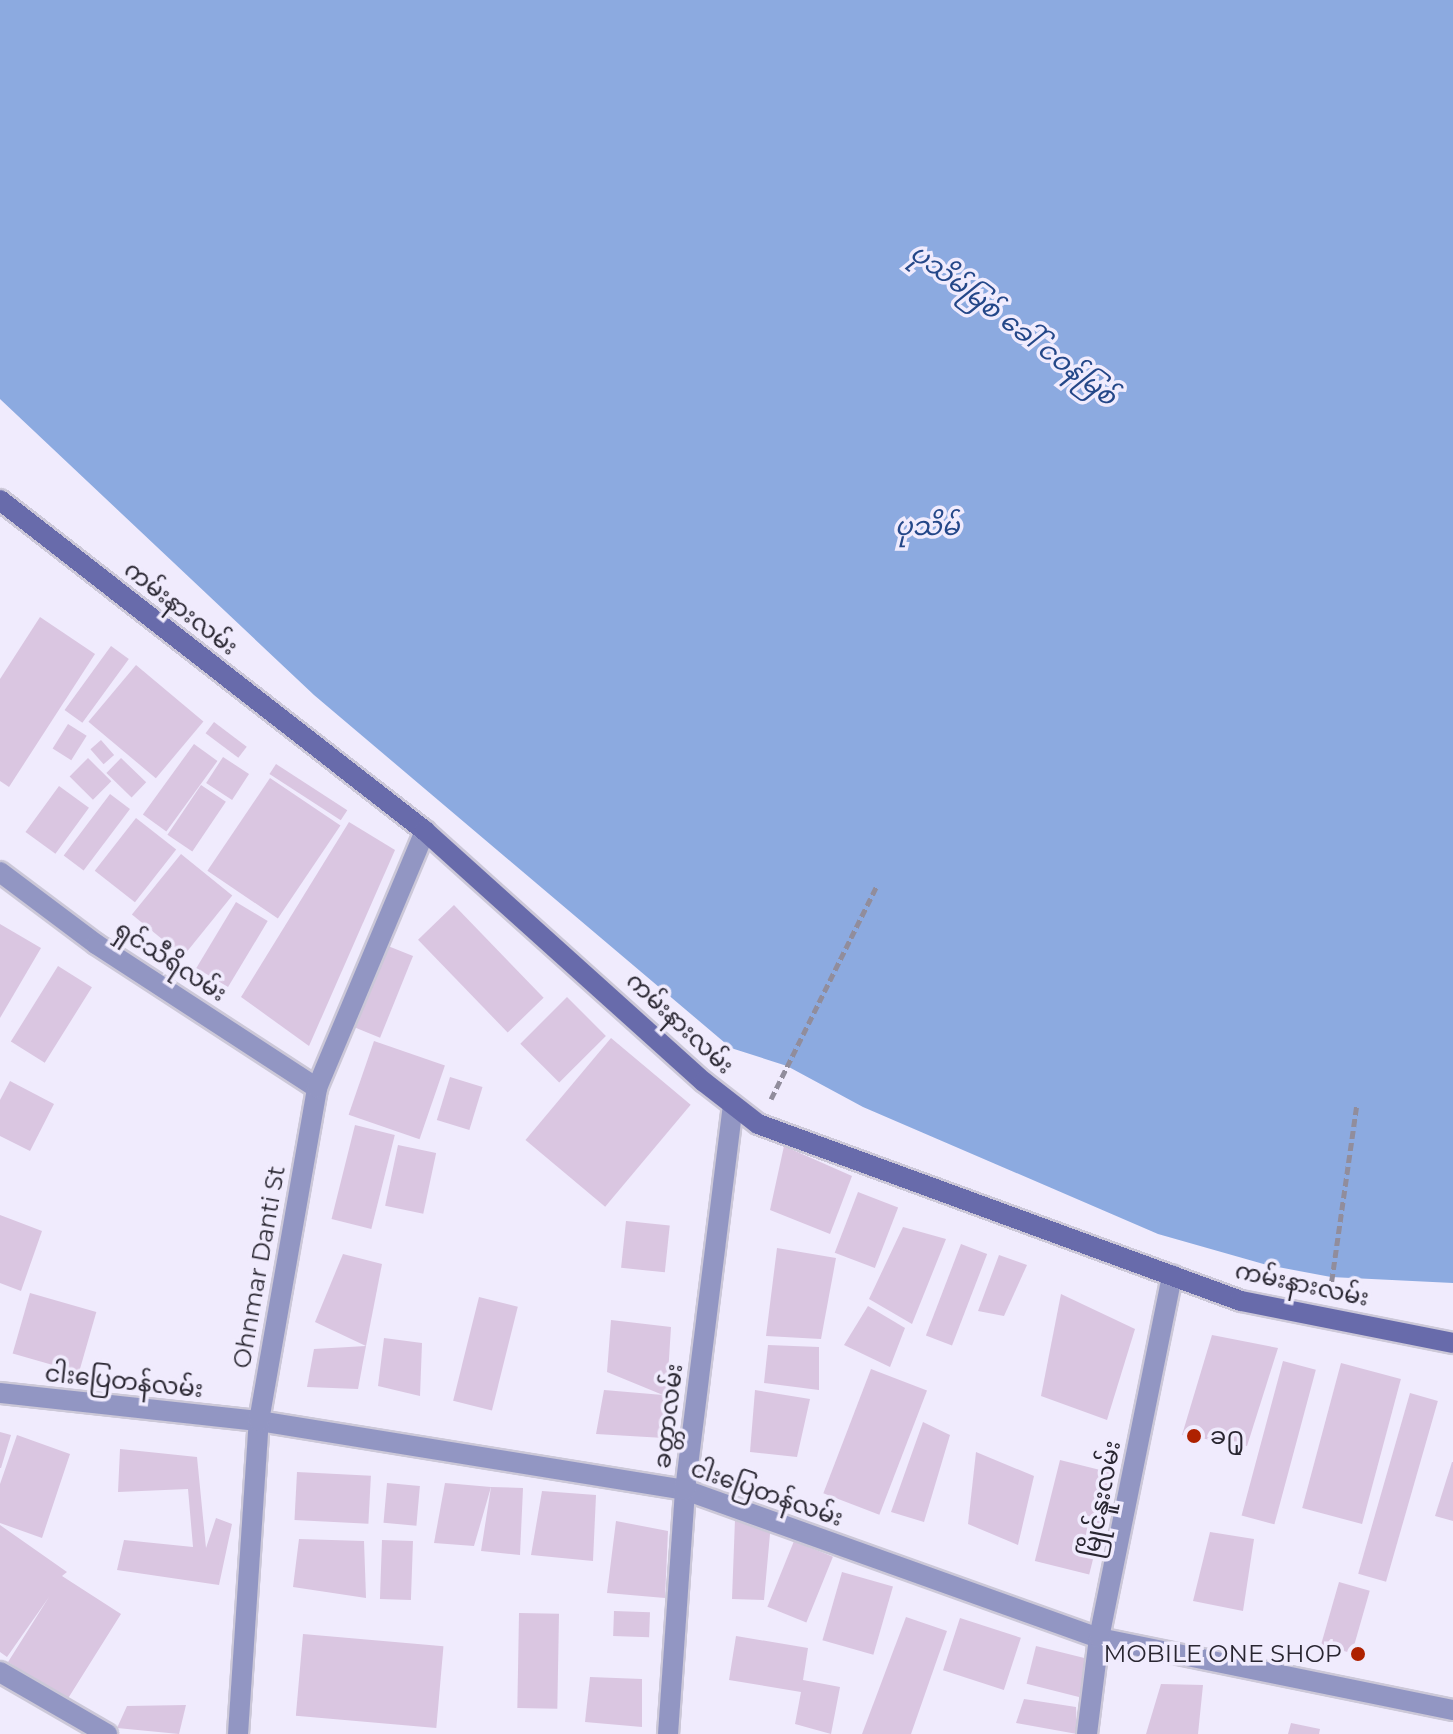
<!DOCTYPE html>
<html>
<head>
<meta charset="utf-8">
<style>
  body { margin:0 }
  #map { position:relative; width:1453px; height:1734px; overflow:hidden; background:#f0ebfd; font-family:Montserrat,"Noto Sans Myanmar",sans-serif }
  div>[style] { position:absolute }
  .water>* { inset:0; background:#8caae0 }
  .building>* { inset:0; background:#dac6e1; transform-origin:0 0 }
  .path>* { height:5px; margin-top:-2.5px; transform-origin:0; background:repeating-linear-gradient(90deg,#918d9c 0 8px,transparent 0 12px) }
  .roads { filter:drop-shadow(2px 0 #ccc8d8) drop-shadow(-2px 0 #ccc8d8) drop-shadow(0 2px #ccc8d8) drop-shadow(0 -2px #ccc8d8) }
  .street>* { height:20px; margin:-10px; padding:0 10px; transform-origin:10px; border-radius:10px; background:#9296c3 }
  .secondary>* { height:20px; margin:-10px; padding:0 10px; transform-origin:10px; border-radius:10px; background:#686bab }
  .dots>* { width:22px; height:22px; translate:-50% -50%; box-sizing:border-box; border:4px solid #f0ebfd; border-radius:50% }
  span { translate:-50% -50%; white-space:nowrap; text-align:center; line-height:1.15; -webkit-text-stroke:7px #f0ebfd; paint-order:stroke }
  .street-label { font-size:24px; color:#292631 }
  .poi-label { font-size:24px; color:#292631 }
  .left { translate:0 -50%; text-align:left }
  .right { translate:-100% -50%; text-align:right }
  .water-label { font-size:26px; color:#244788; font-style:italic }
</style>
</head>
<body>
<div id="map">
  <div class="water">
    <i style="clip-path:polygon(0 0,1453px 0,1453px 1283px,1331px 1277px,1267px 1265px,1158px 1234px,863px 1107px,787px 1066px,731px 1048px,314px 695px,0 399px)"></i>
  </div>
  <div class="building">
    <i style="clip-path:polygon(40px 617px,95px 654px,9px 787px,0 781px,0 679px)"></i>
    <i style="left:111px;top:646px;width:22px;height:79px;rotate:36deg"></i>
    <i style="left:136px;top:665px;width:88px;height:74px;rotate:40deg"></i>
    <i style="left:214px;top:722px;width:41px;height:14px;rotate:37deg"></i>
    <i style="left:68px;top:724px;width:22px;height:29px;rotate:32deg"></i>
    <i style="left:101px;top:740px;width:20px;height:14px;rotate:49deg"></i>
    <i style="left:194px;top:744px;width:29px;height:87px;rotate:36deg"></i>
    <i style="left:223px;top:757px;width:31px;height:31px;rotate:33deg"></i>
    <i style="left:88px;top:758px;width:33px;height:26px;rotate:45deg"></i>
    <i style="left:121px;top:758px;width:35px;height:21px;rotate:44deg"></i>
    <i style="left:276px;top:764px;width:85px;height:12px;rotate:33deg"></i>
    <i style="left:270px;top:778px;width:85px;height:112px;rotate:34deg"></i>
    <i style="left:201px;top:785px;width:30px;height:60px;rotate:34deg"></i>
    <i style="left:59px;top:786px;width:37px;height:57px;rotate:36deg"></i>
    <i style="left:110px;top:794px;width:25px;height:77px;rotate:37deg"></i>
    <i style="left:136px;top:818px;width:51px;height:67px;rotate:38deg"></i>
    <i style="clip-path:polygon(349px 822px,395px 850px,309px 1046px,241px 997px)"></i>
    <i style="left:181px;top:854px;width:66px;height:78px;rotate:39deg"></i>
    <i style="left:236px;top:902px;width:37px;height:77px;rotate:31deg"></i>
    <i style="left:454px;top:905px;width:129px;height:50px;rotate:46deg"></i>
    <i style="clip-path:polygon(0 924px,41px 948px,0 1018px)"></i>
    <i style="left:388px;top:946px;width:27px;height:88px;rotate:22deg"></i>
    <i style="left:58px;top:966px;width:40px;height:89px;rotate:32deg"></i>
    <i style="left:567px;top:997px;width:55px;height:66px;rotate:45deg"></i>
    <i style="left:611px;top:1038px;width:104px;height:133px;rotate:40deg"></i>
    <i style="left:374px;top:1041px;width:75px;height:78px;rotate:19deg"></i>
    <i style="left:450px;top:1077px;width:34px;height:45px;rotate:17deg"></i>
    <i style="clip-path:polygon(10px 1081px,54px 1104px,30px 1151px,0 1136px,0 1100px)"></i>
    <i style="left:355px;top:1125px;width:41px;height:97px;rotate:14deg"></i>
    <i style="left:398px;top:1145px;width:39px;height:62px;rotate:12deg"></i>
    <i style="clip-path:polygon(784px 1146px,852px 1176px,830px 1234px,770px 1210px)"></i>
    <i style="left:858px;top:1192px;width:43px;height:65px;rotate:21deg"></i>
    <i style="clip-path:polygon(0 1215px,42px 1231px,21px 1291px,0 1283px)"></i>
    <i style="left:626px;top:1221px;width:44px;height:47px;rotate:6deg"></i>
    <i style="clip-path:polygon(903px 1227px,946px 1239px,912px 1324px,869px 1299px)"></i>
    <i style="left:961px;top:1244px;width:28px;height:98px;rotate:21deg"></i>
    <i style="clip-path:polygon(777px 1248px,836px 1258px,821px 1339px,766px 1336px)"></i>
    <i style="clip-path:polygon(343px 1254px,382px 1264px,366px 1346px,315px 1322px)"></i>
    <i style="clip-path:polygon(999px 1255px,1027px 1265px,1004px 1316px,978px 1311px)"></i>
    <i style="left:30px;top:1293px;width:69px;height:63px;rotate:16deg"></i>
    <i style="clip-path:polygon(1061px 1294px,1135px 1329px,1107px 1420px,1041px 1396px)"></i>
    <i style="left:479px;top:1297px;width:40px;height:107px;rotate:14deg"></i>
    <i style="clip-path:polygon(868px 1306px,905px 1328px,890px 1367px,844px 1345px)"></i>
    <i style="clip-path:polygon(611px 1320px,671px 1327px,664px 1438px,596px 1434px,604px 1390px,663px 1395px,607px 1372px)"></i>
    <i style="clip-path:polygon(1212px 1335px,1278px 1348px,1247px 1446px,1182px 1435px)"></i>
    <i style="clip-path:polygon(384px 1338px,422px 1343px,420px 1396px,378px 1386px)"></i>
    <i style="clip-path:polygon(768px 1345px,819px 1347px,819px 1390px,764px 1383px)"></i>
    <i style="clip-path:polygon(366px 1346px,358px 1389px,307px 1387px,314px 1349px)"></i>
    <i style="left:1283px;top:1361px;width:34px;height:160px;rotate:15deg"></i>
    <i style="left:1341px;top:1363px;width:62px;height:150px;rotate:15deg"></i>
    <i style="left:871px;top:1369px;width:60px;height:133px;rotate:21deg"></i>
    <i style="clip-path:polygon(755px 1390px,810px 1399px,797px 1457px,750px 1452px)"></i>
    <i style="left:1410px;top:1393px;width:29px;height:188px;rotate:16deg"></i>
    <i style="clip-path:polygon(923px 1422px,950px 1435px,924px 1522px,891px 1512px)"></i>
    <i style="clip-path:polygon(0 1432px,11px 1435px,1px 1468px,0 1468px)"></i>
    <i style="clip-path:polygon(17px 1435px,70px 1454px,42px 1538px,0 1523px,0 1484px)"></i>
    <i style="clip-path:polygon(120px 1449px,197px 1457px,206px 1548px,216px 1518px,232px 1524px,219px 1585px,117px 1570px,124px 1540px,193px 1547px,188px 1489px,118px 1492px)"></i>
    <i style="clip-path:polygon(976px 1452px,1034px 1476px,1018px 1545px,968px 1524px)"></i>
    <i style="left:1060px;top:1460px;width:56px;height:104px;rotate:14deg"></i>
    <i style="clip-path:polygon(1452px 1462px,1453px 1462px,1453px 1521px,1435px 1516px)"></i>
    <i style="left:297px;top:1472px;width:74px;height:48px;rotate:3deg"></i>
    <i style="left:387px;top:1483px;width:33px;height:40px;rotate:5deg"></i>
    <i style="clip-path:polygon(445px 1483px,491px 1487px,474px 1546px,434px 1543px)"></i>
    <i style="clip-path:polygon(491px 1487px,523px 1488px,520px 1555px,481px 1551px)"></i>
    <i style="clip-path:polygon(542px 1491px,596px 1495px,593px 1561px,531px 1555px)"></i>
    <i style="clip-path:polygon(735px 1519px,771px 1523px,764px 1600px,732px 1599px)"></i>
    <i style="clip-path:polygon(616px 1521px,668px 1531px,665px 1598px,607px 1593px)"></i>
    <i style="clip-path:polygon(0 1525px,67px 1572px,62px 1576px,121px 1614px,67px 1700px,8px 1662px,49px 1597px,7px 1657px,0 1652px)"></i>
    <i style="clip-path:polygon(1210px 1532px,1254px 1539px,1243px 1611px,1193px 1601px)"></i>
    <i style="clip-path:polygon(299px 1539px,364px 1541px,366px 1598px,293px 1587px)"></i>
    <i style="left:382px;top:1540px;width:31px;height:59px;rotate:2deg"></i>
    <i style="left:794px;top:1541px;width:42px;height:71px;rotate:22deg"></i>
    <i style="left:842px;top:1572px;width:53px;height:71px;rotate:16deg"></i>
    <i style="left:1339px;top:1582px;width:32px;height:65px;rotate:16deg"></i>
    <i style="left:614px;top:1611px;width:36px;height:25px;rotate:2deg"></i>
    <i style="left:519px;top:1613px;width:40px;height:95px;rotate:1deg"></i>
    <i style="clip-path:polygon(906px 1617px,947px 1631px,911px 1734px,862px 1734px)"></i>
    <i style="left:960px;top:1618px;width:64px;height:55px;rotate:18deg"></i>
    <i style="left:303px;top:1634px;width:141px;height:82px;rotate:5deg"></i>
    <i style="clip-path:polygon(736px 1636px,808px 1648px,803px 1680px,840px 1687px,831px 1734px,795px 1724px,801px 1692px,729px 1680px)"></i>
    <i style="left:1036px;top:1646px;width:54px;height:39px;rotate:14deg"></i>
    <i style="clip-path:polygon(590px 1677px,642px 1679px,642px 1727px,585px 1722px)"></i>
    <i style="clip-path:polygon(1161px 1684px,1203px 1685px,1198px 1734px,1146px 1734px)"></i>
    <i style="clip-path:polygon(1024px 1699px,1076px 1707px,1077px 1734px,1016px 1723px)"></i>
    <i style="clip-path:polygon(186px 1705px,179px 1734px,117px 1728px,127px 1706px)"></i>
    <i style="clip-path:polygon(1291px 1723px,1320px 1729px,1319px 1734px,1288px 1734px)"></i>
  </div>
  <div class="path">
    <i style="left:771px;top:1099px;width:239px;rotate:-63.6deg"></i>
    <i style="left:1330px;top:1293px;width:191px;rotate:-81.9deg"></i>
  </div>
  <div class="roads">
    <div class="street">
      <i style="left:0;top:872px;width:120px;rotate:36.9deg"></i>
      <i style="left:96px;top:944px;width:264px;rotate:33.1deg"></i>
      <i style="left:0;top:1393px;width:261px;rotate:6.2deg"></i>
      <i style="left:259px;top:1421px;width:432px;rotate:9.2deg"></i>
      <i style="left:685px;top:1490px;width:440px;rotate:19.7deg"></i>
      <i style="left:1099px;top:1638px;width:361px;rotate:11.5deg"></i>
      <i style="left:0;top:1672px;width:124px;rotate:30.1deg"></i>
      <i style="left:238px;top:1734px;width:314px;rotate:-86.2deg"></i>
      <i style="left:259px;top:1421px;width:338px;rotate:-80.1deg"></i>
      <i style="left:317px;top:1088px;width:279px;rotate:-67.2deg"></i>
      <i style="left:668px;top:1734px;width:245px;rotate:-86deg"></i>
      <i style="left:685px;top:1490px;width:387px;rotate:-82.9deg"></i>
      <i style="left:1087px;top:1734px;width:97px;rotate:-82.9deg"></i>
      <i style="left:1099px;top:1638px;width:370px;rotate:-78.6deg"></i>
    </div>
    <div class="secondary">
      <i style="left:0;top:500px;width:539px;rotate:37.91deg"></i>
      <i style="left:425px;top:831px;width:375px;rotate:42deg"></i>
      <i style="left:704px;top:1082px;width:68px;rotate:37.9deg"></i>
      <i style="left:758px;top:1124px;width:514px;rotate:20.13deg"></i>
      <i style="left:1241px;top:1301px;width:216px;rotate:11.2deg"></i>
    </div>
  </div>
  <div class="dots">
    <i style="left:1194px;top:1436px;background:#ae2100"></i>
    <i style="left:1358px;top:1654px;background:#ae2100"></i>
  </div>
  <div class="street-label">
    <span style="left:181px;top:608px;rotate:38deg">ကမ်းနားလမ်း</span>
    <span style="left:171px;top:961px;rotate:33deg">ရှင်သီရိလမ်း</span>
    <span style="left:680px;top:1023px;rotate:43deg">ကမ်းနားလမ်း</span>
    <span style="left:259px;top:1267px;rotate:-80deg">Ohnmar Danti St</span>
    <span style="left:1302px;top:1284px;rotate:12deg">ကမ်းနားလမ်း</span>
    <span style="left:124px;top:1381px;rotate:6deg">ငါးပြေတန်လမ်း</span>
    <span style="left:668px;top:1416px;rotate:-83deg">ခတ္တာလမ်း</span>
    <span style="left:767px;top:1493px;rotate:19deg">ငါးပြေတန်လမ်း</span>
    <span style="left:1101px;top:1499px;rotate:-79deg">မြိုင်နူးလမ်း</span>
  </div>
  <div class="poi-label">
    <span class="left" style="left:1210px;top:1436px">ခ႐ု</span>
    <span class="right" style="left:1342px;top:1654px">MOBILE ONE SHOP</span>
  </div>
  <div class="water-label">
    <span style="left:1013px;top:325px;rotate:37deg">ပုသိမ်မြစ် ခေါ် ငဝန်မြစ်</span>
    <span style="left:927px;top:527px">ပုသိမ်</span>
  </div>
</div>
</body>
</html>
